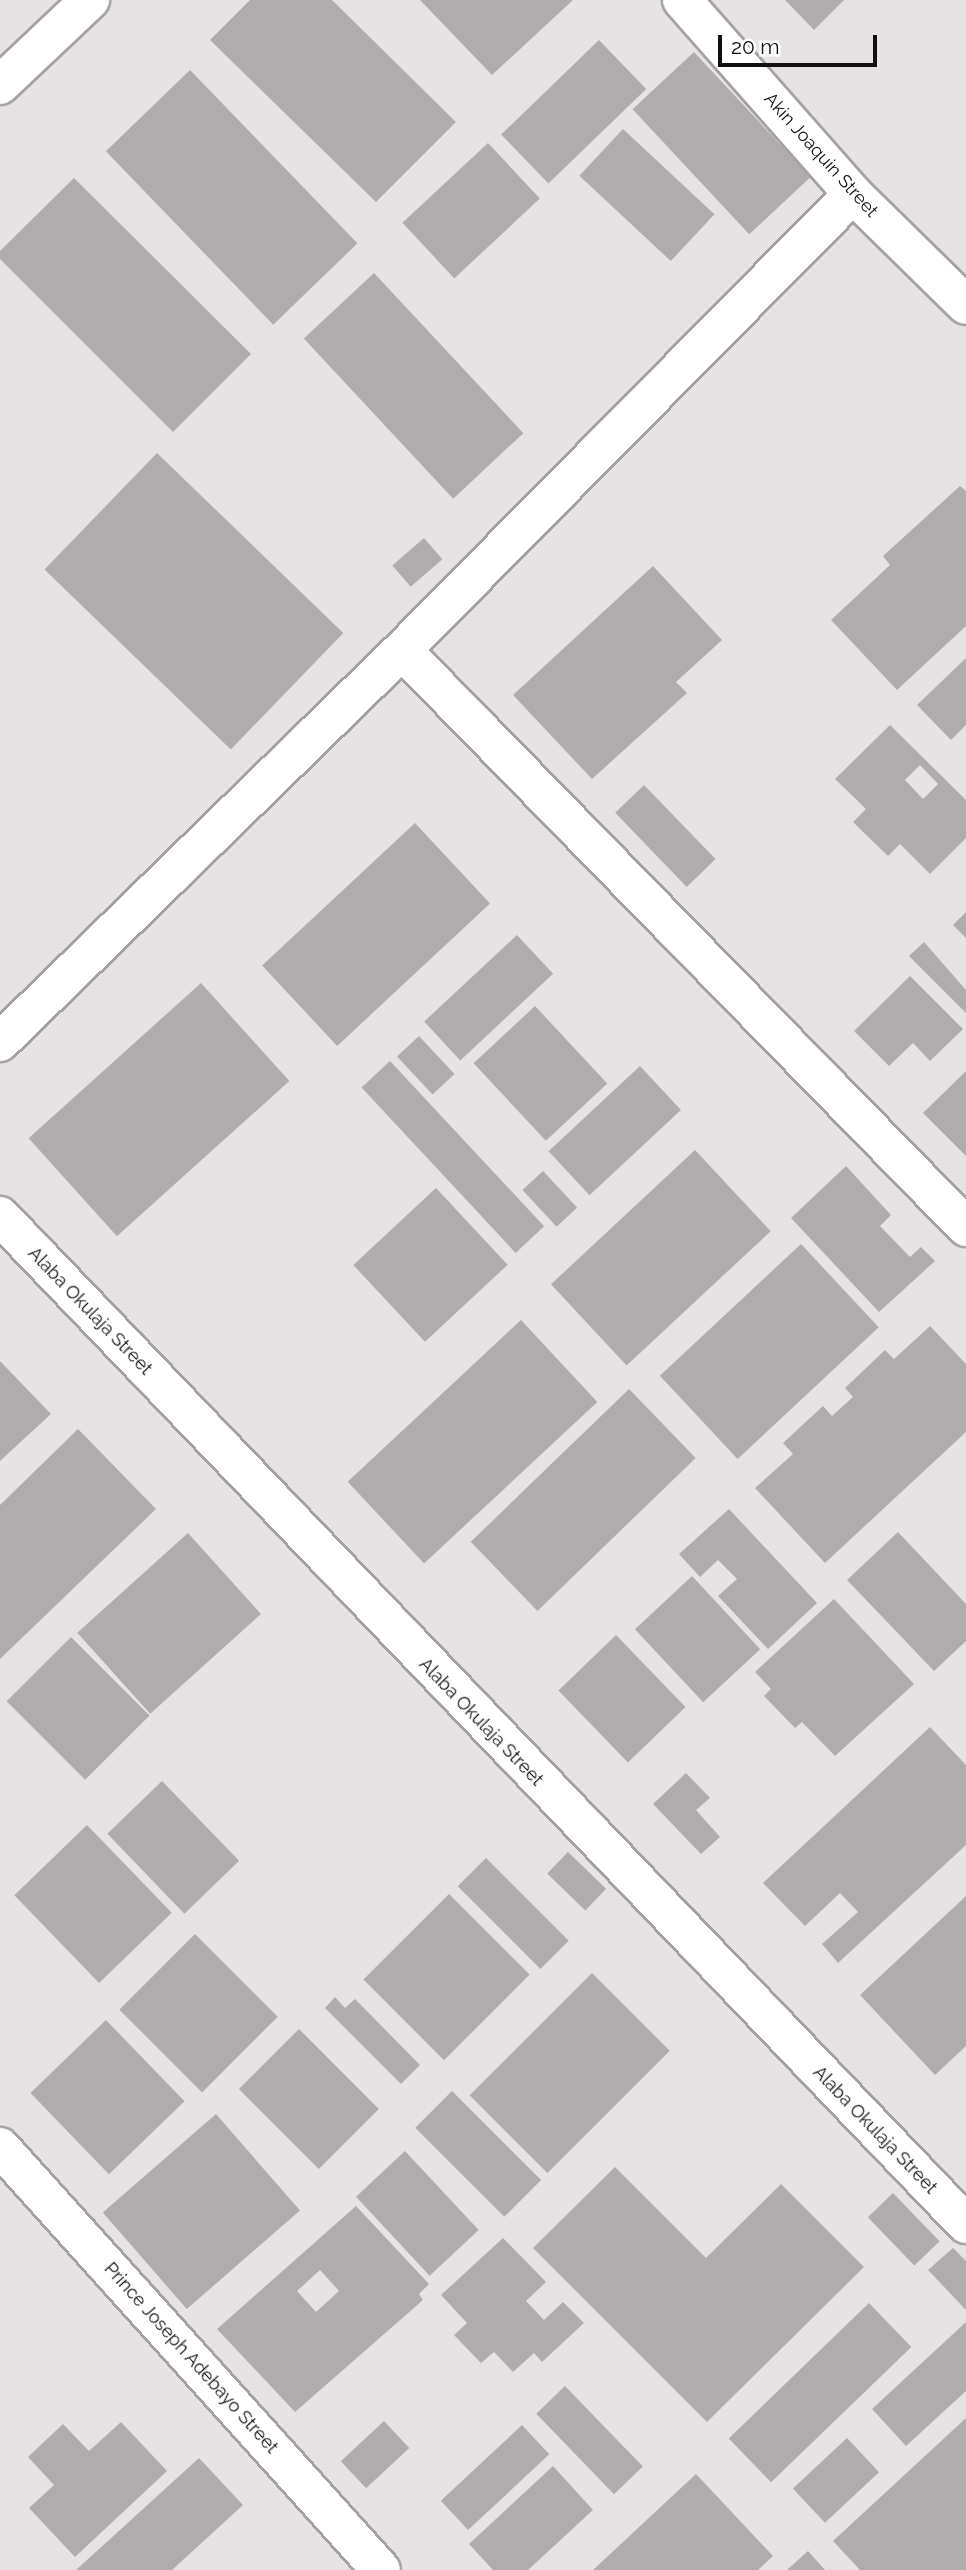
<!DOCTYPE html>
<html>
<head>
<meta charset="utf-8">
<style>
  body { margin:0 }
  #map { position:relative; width:966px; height:2570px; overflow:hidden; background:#e7e3e4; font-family:Raleway,sans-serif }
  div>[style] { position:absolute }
  .building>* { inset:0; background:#b0acae; transform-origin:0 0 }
  .roads { filter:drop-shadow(2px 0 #a5a1a2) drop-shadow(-2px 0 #a5a1a2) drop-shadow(0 2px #a5a1a2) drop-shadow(0 -2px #a5a1a2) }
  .street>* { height:38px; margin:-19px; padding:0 19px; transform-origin:19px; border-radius:19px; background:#fff }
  span { translate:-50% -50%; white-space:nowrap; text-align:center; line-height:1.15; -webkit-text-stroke:6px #fff; paint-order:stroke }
  .street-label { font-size:18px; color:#111010 }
  .scale { position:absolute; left:718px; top:35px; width:159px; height:32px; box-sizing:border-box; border:4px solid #111010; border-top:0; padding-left:9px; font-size:21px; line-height:24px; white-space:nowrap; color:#111010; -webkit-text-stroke:5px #fff; paint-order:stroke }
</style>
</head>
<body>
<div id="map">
  <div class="building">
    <i style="clip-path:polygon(250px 0,332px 0,456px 122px,376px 202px,210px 40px)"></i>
    <i style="clip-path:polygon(420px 0,573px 0,492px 75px)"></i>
    <i style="clip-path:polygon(785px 0,844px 0,814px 30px)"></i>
    <i style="left:599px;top:40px;width:68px;height:136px;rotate:46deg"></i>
    <i style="left:694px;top:52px;width:171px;height:84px;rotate:47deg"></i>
    <i style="left:190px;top:70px;width:241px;height:117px;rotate:46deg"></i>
    <i style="left:623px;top:129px;width:125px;height:64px;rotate:43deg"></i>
    <i style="left:488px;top:143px;width:76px;height:117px;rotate:47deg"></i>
    <i style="clip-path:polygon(74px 178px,251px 354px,173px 432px,0 259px,0 251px)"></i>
    <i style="left:374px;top:273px;width:219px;height:96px;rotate:47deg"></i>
    <i style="left:157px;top:453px;width:259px;height:162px;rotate:44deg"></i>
    <i style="clip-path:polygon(960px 486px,966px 491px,966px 626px,897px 690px,831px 620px,890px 565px,883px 556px)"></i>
    <i style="left:424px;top:538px;width:28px;height:42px;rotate:49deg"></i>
    <i style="clip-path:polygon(653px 566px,722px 640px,676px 682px,687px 693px,592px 779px,513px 695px)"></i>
    <i style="clip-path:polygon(966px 658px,966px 725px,951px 740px,917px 705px)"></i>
    <i style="clip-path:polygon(evenodd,890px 725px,966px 800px,966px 838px,930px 874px,900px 844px,888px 856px,853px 822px,866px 809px,835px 779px,890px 725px,920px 765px,938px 784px,923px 799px,905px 780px,920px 765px)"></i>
    <i style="left:644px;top:785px;width:103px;height:40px;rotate:46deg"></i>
    <i style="left:415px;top:823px;width:110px;height:209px;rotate:47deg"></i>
    <i style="clip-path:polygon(966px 912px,966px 938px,953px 925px)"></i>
    <i style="left:517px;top:935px;width:53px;height:127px;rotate:47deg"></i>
    <i style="clip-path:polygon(924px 942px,966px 990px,966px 1013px,909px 956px)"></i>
    <i style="clip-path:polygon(910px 976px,963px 1029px,930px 1061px,913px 1043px,889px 1066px,854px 1031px)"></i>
    <i style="left:201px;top:983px;width:132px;height:232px;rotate:48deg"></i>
    <i style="left:535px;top:1006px;width:106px;height:84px;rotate:47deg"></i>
    <i style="left:419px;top:1036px;width:52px;height:30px;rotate:47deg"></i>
    <i style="left:390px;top:1061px;width:226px;height:39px;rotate:47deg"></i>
    <i style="left:640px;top:1066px;width:60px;height:125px;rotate:47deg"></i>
    <i style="clip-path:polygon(966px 1071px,966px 1156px,923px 1113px)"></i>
    <i style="left:695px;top:1150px;width:111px;height:197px;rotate:47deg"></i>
    <i style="clip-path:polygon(846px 1166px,891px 1215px,880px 1226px,910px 1257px,921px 1247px,935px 1261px,879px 1312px,791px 1218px)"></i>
    <i style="left:543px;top:1171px;width:50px;height:28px;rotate:47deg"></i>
    <i style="left:436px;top:1188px;width:105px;height:113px;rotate:47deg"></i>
    <i style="left:801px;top:1244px;width:114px;height:193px;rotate:47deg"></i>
    <i style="left:521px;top:1320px;width:112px;height:237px;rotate:47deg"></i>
    <i style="clip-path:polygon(930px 1326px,966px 1364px,966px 1432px,825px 1563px,755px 1488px,793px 1454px,783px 1443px,823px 1406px,832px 1416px,853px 1397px,845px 1388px,885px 1350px,894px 1359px)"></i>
    <i style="clip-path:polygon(0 1361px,51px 1414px,0 1461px)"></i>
    <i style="left:629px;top:1389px;width:96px;height:220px;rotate:46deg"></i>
    <i style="clip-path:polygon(78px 1429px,156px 1509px,0 1659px,0 1505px)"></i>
    <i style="clip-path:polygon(729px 1509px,817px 1603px,768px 1649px,718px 1596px,737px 1579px,718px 1560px,700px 1577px,679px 1554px)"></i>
    <i style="clip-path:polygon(898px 1532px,966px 1604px,966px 1641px,934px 1671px,847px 1580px)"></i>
    <i style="left:188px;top:1533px;width:109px;height:149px;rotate:48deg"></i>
    <i style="left:692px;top:1576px;width:100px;height:78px;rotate:47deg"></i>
    <i style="clip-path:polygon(834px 1599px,914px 1684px,835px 1756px,802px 1722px,795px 1728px,764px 1696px,771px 1689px,755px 1672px)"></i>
    <i style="left:616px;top:1635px;width:100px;height:80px;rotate:46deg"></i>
    <i style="left:71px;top:1637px;width:111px;height:91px;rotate:45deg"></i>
    <i style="clip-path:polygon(930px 1727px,966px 1765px,966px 1845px,838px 1963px,822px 1944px,858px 1912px,840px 1893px,805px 1926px,763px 1883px)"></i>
    <i style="clip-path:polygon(686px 1773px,710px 1798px,696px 1810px,720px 1837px,701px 1854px,653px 1804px)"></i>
    <i style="left:162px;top:1781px;width:111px;height:76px;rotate:46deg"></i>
    <i style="left:87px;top:1825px;width:122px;height:101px;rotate:46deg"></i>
    <i style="left:568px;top:1852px;width:53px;height:30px;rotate:44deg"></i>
    <i style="left:486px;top:1858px;width:117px;height:40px;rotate:45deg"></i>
    <i style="left:449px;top:1894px;width:114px;height:121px;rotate:45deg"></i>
    <i style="clip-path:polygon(966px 1896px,966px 2046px,935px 2075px,860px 1995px)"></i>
    <i style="left:195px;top:1934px;width:117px;height:107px;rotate:45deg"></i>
    <i style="left:592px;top:1973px;width:110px;height:173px;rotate:45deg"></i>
    <i style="clip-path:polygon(335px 1997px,345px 2008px,355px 1999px,420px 2065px,401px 2084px,325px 2008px)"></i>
    <i style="left:106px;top:2020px;width:113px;height:105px;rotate:46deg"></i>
    <i style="left:299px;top:2029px;width:113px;height:85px;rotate:45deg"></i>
    <i style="left:452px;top:2091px;width:126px;height:52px;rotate:45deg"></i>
    <i style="left:216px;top:2114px;width:128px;height:150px;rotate:49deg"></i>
    <i style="left:405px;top:2151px;width:108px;height:67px;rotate:47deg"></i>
    <i style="clip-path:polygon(615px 2167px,706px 2258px,781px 2184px,864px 2267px,707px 2422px,533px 2248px)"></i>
    <i style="left:893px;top:2193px;width:67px;height:35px;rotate:46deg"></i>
    <i style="clip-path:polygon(evenodd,356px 2206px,429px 2284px,419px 2294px,423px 2300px,295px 2412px,217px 2329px,356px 2206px,320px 2270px,339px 2291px,316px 2312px,297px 2291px,320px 2270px)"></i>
    <i style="clip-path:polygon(503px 2238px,546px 2282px,526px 2301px,544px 2320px,563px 2302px,584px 2323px,542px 2362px,534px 2353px,513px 2372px,494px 2352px,481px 2363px,454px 2335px,467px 2323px,441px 2295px)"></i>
    <i style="clip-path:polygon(953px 2248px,966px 2261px,966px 2310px,928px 2270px)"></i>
    <i style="left:869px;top:2303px;width:61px;height:195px;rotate:46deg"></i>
    <i style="clip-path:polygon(966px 2322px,966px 2391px,906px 2446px,872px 2409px)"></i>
    <i style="left:565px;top:2386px;width:112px;height:40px;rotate:46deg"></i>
    <i style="clip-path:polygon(966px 2418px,966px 2570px,860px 2570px,833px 2541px)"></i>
    <i style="left:384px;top:2421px;width:37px;height:59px;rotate:47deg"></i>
    <i style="clip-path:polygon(121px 2422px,167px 2471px,75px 2557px,29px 2508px,54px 2485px,28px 2457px,63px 2424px,89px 2451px)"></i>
    <i style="left:522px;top:2425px;width:40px;height:111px;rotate:47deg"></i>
    <i style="left:847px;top:2438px;width:47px;height:74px;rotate:47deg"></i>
    <i style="clip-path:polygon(199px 2458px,243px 2505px,172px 2570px,76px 2570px)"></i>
    <i style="clip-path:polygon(553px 2466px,593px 2510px,528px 2570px,493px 2570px,469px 2544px)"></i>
    <i style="clip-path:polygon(696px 2474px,773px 2556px,758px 2570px,593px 2570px)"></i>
    <i style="clip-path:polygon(808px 2551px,825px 2570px,787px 2570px)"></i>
  </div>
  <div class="roads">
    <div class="street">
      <i style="left:682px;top:0;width:259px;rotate:48.6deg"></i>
      <i style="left:853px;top:194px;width:158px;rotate:44.5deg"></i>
      <i style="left:0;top:85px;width:124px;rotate:-43.4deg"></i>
      <i style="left:402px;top:650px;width:807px;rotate:45.65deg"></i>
      <i style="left:0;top:1042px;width:561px;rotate:-44.28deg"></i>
      <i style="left:402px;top:650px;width:641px;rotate:-45.32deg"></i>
      <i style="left:0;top:1216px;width:1396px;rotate:46.22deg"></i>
      <i style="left:0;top:2147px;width:569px;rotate:47.99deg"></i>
    </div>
  </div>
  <div class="street-label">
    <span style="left:821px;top:155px;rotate:48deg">Akin Joaquin Street</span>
    <span style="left:90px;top:1311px;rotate:46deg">Alaba Okulaja Street</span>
    <span style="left:481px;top:1722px;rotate:46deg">Alaba Okulaja Street</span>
    <span style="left:875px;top:2130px;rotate:46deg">Alaba Okulaja Street</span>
    <span style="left:191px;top:2358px;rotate:48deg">Prince Joseph Adebayo Street</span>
  </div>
  <div class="scale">20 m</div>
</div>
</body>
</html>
